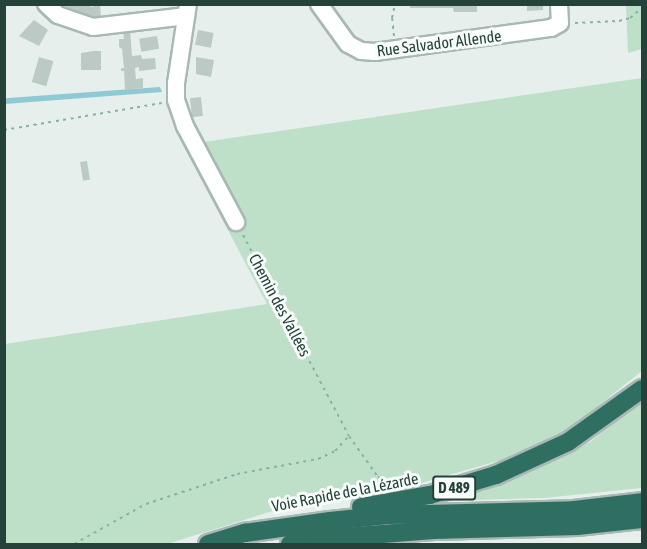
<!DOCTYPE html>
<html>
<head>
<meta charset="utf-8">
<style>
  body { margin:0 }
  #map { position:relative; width:647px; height:549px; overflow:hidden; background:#e6efeb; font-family:"Asap Condensed",sans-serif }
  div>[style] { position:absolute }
  .green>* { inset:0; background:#bfe0c8 }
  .water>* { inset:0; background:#8ec9d4 }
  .building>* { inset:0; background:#bbcac4; transform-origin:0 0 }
  .path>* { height:2px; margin-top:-1px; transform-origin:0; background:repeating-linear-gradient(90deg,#86b3a5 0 3px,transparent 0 7.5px) }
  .roads { filter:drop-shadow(2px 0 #a8b8b2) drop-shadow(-2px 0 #a8b8b2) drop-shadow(0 2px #a8b8b2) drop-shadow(0 -2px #a8b8b2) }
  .minor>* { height:16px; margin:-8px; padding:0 8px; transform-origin:8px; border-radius:8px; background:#fff }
  .highway>* { height:18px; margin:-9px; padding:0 9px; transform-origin:9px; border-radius:9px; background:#2f6f62 }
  span { translate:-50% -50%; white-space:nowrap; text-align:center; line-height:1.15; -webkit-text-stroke:6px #f7fbf9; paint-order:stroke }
  .shield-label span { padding:2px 4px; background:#f7fbf9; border:2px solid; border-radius:4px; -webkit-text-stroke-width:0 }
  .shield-label { font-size:15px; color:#24423a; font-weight:700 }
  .street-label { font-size:16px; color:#24423a }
  .frame { position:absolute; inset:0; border:6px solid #24423a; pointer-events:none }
</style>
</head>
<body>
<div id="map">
  <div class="green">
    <i style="clip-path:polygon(626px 5px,642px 5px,642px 49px,628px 53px)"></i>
    <i style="clip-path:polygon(642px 78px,642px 371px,569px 429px,508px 458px,418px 484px,282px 508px,167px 544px,5px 544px,5px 344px,267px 304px,183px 145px)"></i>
    <i style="clip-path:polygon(642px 400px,642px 488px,544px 498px,441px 501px,515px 477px,590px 442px)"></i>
  </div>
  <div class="water">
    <i style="clip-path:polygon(160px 87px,162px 92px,5px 104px,5px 99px,8px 98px)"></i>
  </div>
  <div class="building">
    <i style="clip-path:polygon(61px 4px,89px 4px,91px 7px,100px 4px,101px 17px,85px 16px)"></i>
    <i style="clip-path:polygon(410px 4px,477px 4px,477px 12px,454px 12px,453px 8px,410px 8px)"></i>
    <i style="clip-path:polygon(527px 4px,543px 4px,543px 10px,527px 11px)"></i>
    <i style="clip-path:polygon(34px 20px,48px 30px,39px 46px,19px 36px)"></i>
    <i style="clip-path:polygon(130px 29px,132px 56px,141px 55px,142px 59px,155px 58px,156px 69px,139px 71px,139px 67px,135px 68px,136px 79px,143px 78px,143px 88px,125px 90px,124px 71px,121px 71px,121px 68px,124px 68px,122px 49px,119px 47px,119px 39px,124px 39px,123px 30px)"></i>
    <i style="left:198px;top:30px;width:16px;height:15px;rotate:11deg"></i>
    <i style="left:157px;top:36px;width:13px;height:18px;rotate:81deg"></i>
    <i style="clip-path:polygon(94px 51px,101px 51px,101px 70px,81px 70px,81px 53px)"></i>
    <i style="left:39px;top:57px;width:15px;height:26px;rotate:16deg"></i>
    <i style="clip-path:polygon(196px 57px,214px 60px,211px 77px,196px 74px)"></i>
    <i style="left:201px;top:97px;width:19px;height:11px;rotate:84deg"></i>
    <i style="left:87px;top:161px;width:19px;height:7px;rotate:81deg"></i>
  </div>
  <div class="path">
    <i style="left:575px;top:23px;width:44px;rotate:-2.6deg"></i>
    <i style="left:619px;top:21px;width:11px;rotate:-15deg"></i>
    <i style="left:630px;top:18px;width:16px;rotate:-40deg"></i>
    <i style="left:394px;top:36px;width:18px;rotate:-96deg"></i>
    <i style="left:392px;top:18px;width:14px;rotate:-78deg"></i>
    <i style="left:4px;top:130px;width:160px;rotate:-9.7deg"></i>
    <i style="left:243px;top:235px;width:227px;rotate:62.2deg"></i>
    <i style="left:349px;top:436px;width:50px;rotate:54.7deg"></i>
    <i style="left:378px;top:477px;width:23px;rotate:18deg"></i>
    <i style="left:74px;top:544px;width:82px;rotate:-29.1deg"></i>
    <i style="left:146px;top:504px;width:96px;rotate:-18.2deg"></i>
    <i style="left:237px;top:474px;width:82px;rotate:-10.5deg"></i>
    <i style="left:318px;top:459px;width:19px;rotate:-25deg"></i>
    <i style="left:335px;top:451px;width:21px;rotate:-47deg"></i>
  </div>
  <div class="roads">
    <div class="minor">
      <i style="left:46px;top:4px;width:16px;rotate:43deg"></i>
      <i style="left:58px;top:15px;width:37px;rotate:19deg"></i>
      <i style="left:93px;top:27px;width:94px;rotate:-6.7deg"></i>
      <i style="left:188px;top:4px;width:80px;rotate:98.6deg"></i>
      <i style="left:176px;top:83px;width:17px;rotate:90deg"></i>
      <i style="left:176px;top:100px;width:28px;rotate:71deg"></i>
      <i style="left:185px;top:126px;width:109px;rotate:62deg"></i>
      <i style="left:319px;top:4px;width:49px;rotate:54.1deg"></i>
      <i style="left:348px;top:44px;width:15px;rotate:28deg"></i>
      <i style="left:361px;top:51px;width:14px;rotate:4deg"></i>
      <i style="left:375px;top:52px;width:178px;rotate:-7.8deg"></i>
      <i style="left:551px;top:28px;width:10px;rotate:-29deg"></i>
      <i style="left:560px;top:23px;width:19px;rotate:-93deg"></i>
    </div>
    <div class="highway">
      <i style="left:361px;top:507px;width:70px;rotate:-9.9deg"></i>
      <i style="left:430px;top:495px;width:69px;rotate:-16.9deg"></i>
      <i style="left:496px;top:475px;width:79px;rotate:-24.6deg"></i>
      <i style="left:568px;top:442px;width:91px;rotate:-35.6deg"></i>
      <i style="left:208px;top:544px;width:39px;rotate:-17deg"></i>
      <i style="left:245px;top:533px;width:86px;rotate:-8deg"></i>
      <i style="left:330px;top:521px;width:58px;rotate:-5.9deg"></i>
      <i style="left:388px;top:515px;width:186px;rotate:-1.5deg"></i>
      <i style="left:574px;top:510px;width:68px;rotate:-6.7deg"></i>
      <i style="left:290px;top:544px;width:29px;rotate:-10deg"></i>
      <i style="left:319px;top:539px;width:115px;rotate:-4.5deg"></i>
      <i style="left:434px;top:530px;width:143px;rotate:-1.6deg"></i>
      <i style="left:577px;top:526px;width:65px;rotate:-6.1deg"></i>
    </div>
  </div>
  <div class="shield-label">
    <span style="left:454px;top:488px">D 489</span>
  </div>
  <div class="street-label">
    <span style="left:439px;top:43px;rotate:-7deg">Rue Salvador Allende</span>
    <span style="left:280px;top:305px;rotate:62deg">Chemin des Vallées</span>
    <span style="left:345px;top:492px;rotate:-11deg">Voie Rapide de la Lézarde</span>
  </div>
  <div class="frame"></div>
</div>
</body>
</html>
